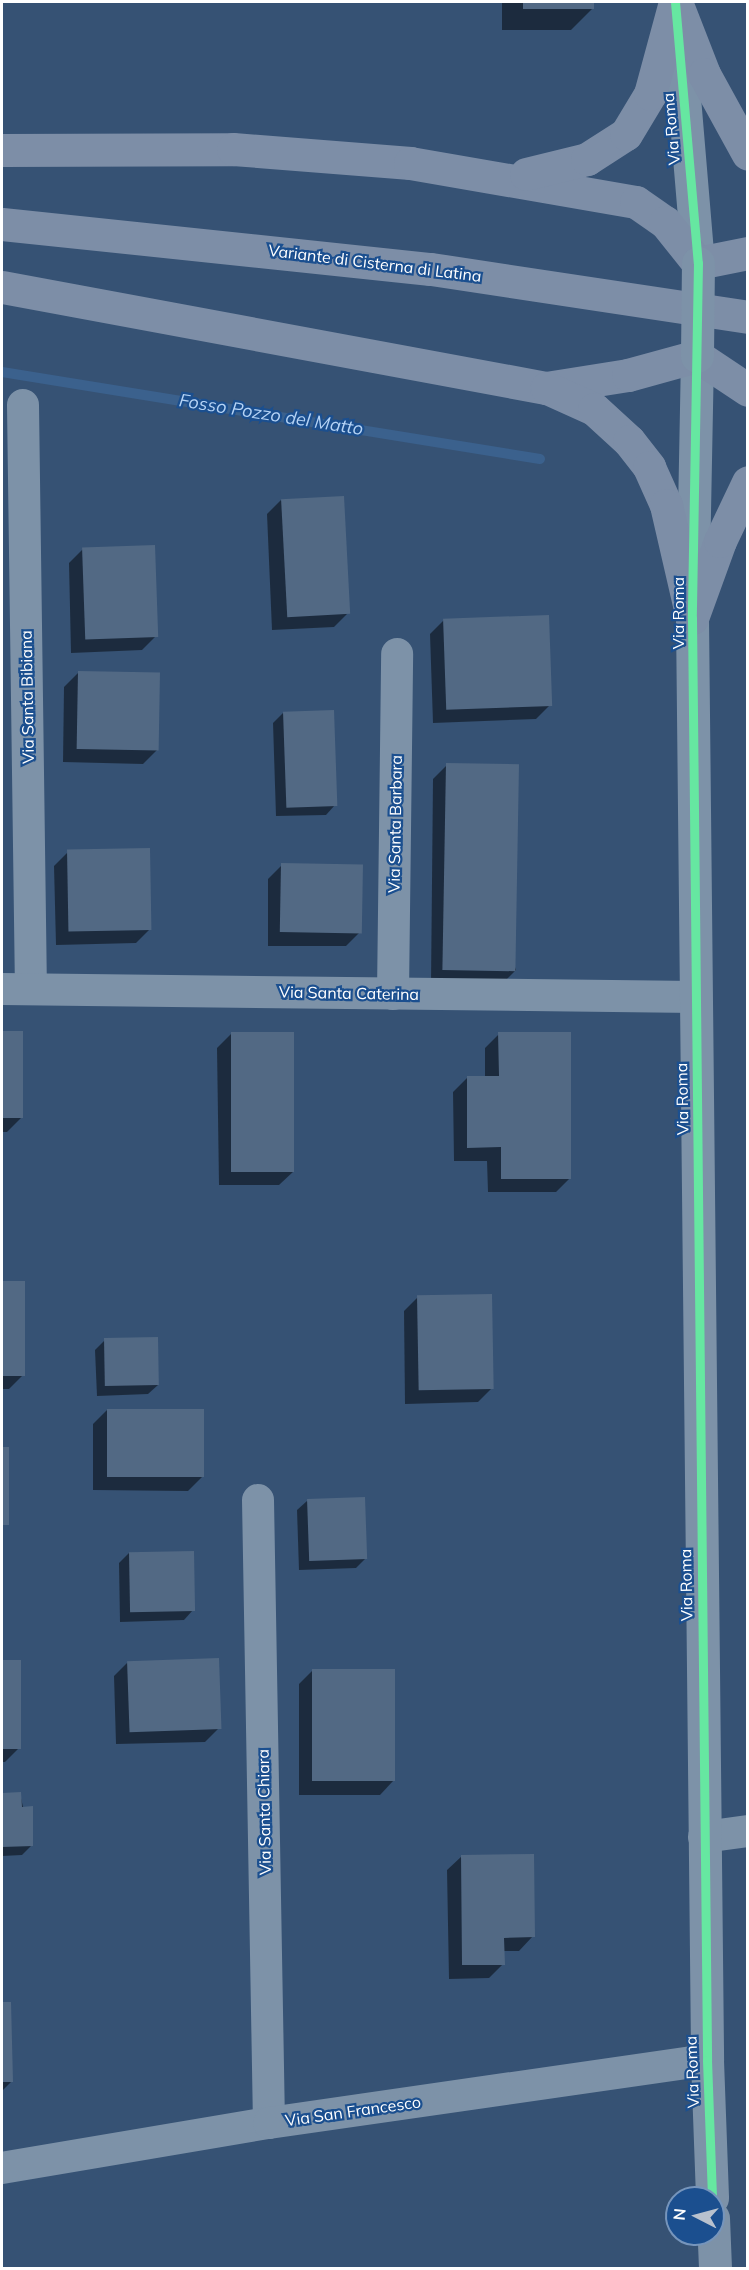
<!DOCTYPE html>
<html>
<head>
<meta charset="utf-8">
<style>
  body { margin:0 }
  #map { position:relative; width:749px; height:2270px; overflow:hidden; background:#365274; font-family:Mulish,sans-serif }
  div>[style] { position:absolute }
  .shadow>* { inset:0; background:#0007; transform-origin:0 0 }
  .stream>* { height:10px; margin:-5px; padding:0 5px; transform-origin:5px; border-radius:5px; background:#3b618d }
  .building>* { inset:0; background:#526984; transform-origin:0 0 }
  .minor>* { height:32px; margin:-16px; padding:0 16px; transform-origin:16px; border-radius:16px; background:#7d92a8 }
  .tertiary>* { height:33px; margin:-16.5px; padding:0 16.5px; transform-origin:16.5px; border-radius:16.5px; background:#7d92a8 }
  .primary>* { height:33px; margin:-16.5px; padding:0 16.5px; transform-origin:16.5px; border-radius:16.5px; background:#7d8ea7 }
  .tertiary-bridge>* { height:33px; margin:-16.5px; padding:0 16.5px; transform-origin:16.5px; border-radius:16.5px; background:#7d92a8 }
  .cycleway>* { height:9px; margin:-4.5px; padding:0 4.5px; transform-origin:4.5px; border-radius:4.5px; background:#66e7a1 }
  span { translate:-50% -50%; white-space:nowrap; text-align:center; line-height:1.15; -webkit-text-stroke:4.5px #1b4f8f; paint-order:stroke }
  .street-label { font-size:16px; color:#fff }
  .water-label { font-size:18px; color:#b5d3f5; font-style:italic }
  .frame { position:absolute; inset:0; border:3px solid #fff; pointer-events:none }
  .north { position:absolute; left:665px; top:2186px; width:60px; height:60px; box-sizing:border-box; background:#1b4f8f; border:2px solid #7695bc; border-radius:50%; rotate:276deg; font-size:16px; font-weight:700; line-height:24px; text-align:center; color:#fff }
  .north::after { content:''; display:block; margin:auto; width:21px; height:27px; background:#b9c2ce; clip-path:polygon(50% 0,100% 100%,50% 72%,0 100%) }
</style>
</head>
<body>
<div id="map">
  <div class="shadow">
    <i style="clip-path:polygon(502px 2px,593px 2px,593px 8px,571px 30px,502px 30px)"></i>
    <i style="clip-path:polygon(281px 500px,348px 613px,334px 627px,272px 630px,267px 514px)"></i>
    <i style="clip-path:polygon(83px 549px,156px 636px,142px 650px,71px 653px,69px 563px)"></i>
    <i style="clip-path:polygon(444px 620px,550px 705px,536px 719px,433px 723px,430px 634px)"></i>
    <i style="clip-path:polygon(78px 673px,157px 750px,143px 764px,63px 762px,64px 687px)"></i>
    <i style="clip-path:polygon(283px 713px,335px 805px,326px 815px,276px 816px,273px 723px)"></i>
    <i style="clip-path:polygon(447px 765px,516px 970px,502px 984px,431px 983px,433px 779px)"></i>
    <i style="clip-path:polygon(68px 852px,150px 929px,136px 943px,56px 945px,54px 866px)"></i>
    <i style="clip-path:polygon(282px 865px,360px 932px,346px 946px,268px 946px,268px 879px)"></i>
    <i style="clip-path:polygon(2px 1033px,21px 1033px,21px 1118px,7px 1132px,2px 1132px)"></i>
    <i style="clip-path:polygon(231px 1034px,294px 1171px,279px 1185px,219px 1185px,217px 1048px)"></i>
    <i style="clip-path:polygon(499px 1034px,570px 1178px,556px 1192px,488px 1192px,487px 1161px,454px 1161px,453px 1092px,467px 1078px,485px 1077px,485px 1048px)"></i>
    <i style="clip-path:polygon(2px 1283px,23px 1283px,23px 1375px,9px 1389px,2px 1389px)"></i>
    <i style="clip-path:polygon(418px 1297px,492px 1388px,478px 1402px,405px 1404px,404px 1311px)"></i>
    <i style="clip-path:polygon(105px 1340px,158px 1385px,148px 1394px,97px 1396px,95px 1350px)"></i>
    <i style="clip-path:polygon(107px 1410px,202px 1477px,188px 1491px,93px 1490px,93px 1424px)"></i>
    <i style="left:7px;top:1448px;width:76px;height:5px;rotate:90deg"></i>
    <i style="clip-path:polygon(307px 1501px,366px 1558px,356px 1568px,299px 1570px,297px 1510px)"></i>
    <i style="clip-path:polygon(129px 1553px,193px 1610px,184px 1620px,120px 1622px,119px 1563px)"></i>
    <i style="clip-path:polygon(2px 1662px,19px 1662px,19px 1748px,5px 1762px,2px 1762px)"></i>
    <i style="clip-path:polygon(128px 1662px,219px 1728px,205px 1742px,116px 1744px,114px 1676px)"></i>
    <i style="clip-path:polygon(313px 1670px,394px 1780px,380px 1795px,299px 1795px,299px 1684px)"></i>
    <i style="clip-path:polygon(2px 1794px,20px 1794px,32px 1845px,22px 1855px,2px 1856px)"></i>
    <i style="clip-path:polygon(462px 1856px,533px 1936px,519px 1951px,503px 1951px,503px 1964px,489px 1978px,449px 1979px,447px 1870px)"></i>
    <i style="clip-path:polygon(10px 2003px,12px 2081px,2px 2091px,2px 2004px)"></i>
  </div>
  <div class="stream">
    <i style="left:2px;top:372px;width:545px;rotate:9.19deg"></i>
  </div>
  <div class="building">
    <i style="left:523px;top:2px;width:71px;height:7px"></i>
    <i style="left:344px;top:496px;width:118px;height:63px;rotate:87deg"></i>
    <i style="left:155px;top:545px;width:92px;height:73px;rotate:88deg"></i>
    <i style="left:549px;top:615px;width:91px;height:106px;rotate:88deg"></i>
    <i style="left:78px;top:671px;width:82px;height:78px;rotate:1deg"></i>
    <i style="left:334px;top:710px;width:96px;height:51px;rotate:88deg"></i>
    <i style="left:446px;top:763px;width:73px;height:207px;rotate:1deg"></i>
    <i style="left:150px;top:848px;width:82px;height:83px;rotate:89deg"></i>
    <i style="left:281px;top:863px;width:82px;height:69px;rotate:1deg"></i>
    <i style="left:23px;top:1031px;width:87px;height:21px;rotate:90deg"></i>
    <i style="left:231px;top:1032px;width:63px;height:140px"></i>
    <i style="clip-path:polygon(498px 1032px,571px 1032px,571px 1179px,501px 1179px,501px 1147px,467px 1148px,467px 1076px,499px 1076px)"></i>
    <i style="left:2px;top:1281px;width:23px;height:95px"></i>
    <i style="left:492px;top:1294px;width:95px;height:75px;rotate:89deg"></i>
    <i style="left:158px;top:1337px;width:48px;height:54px;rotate:89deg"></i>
    <i style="left:107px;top:1409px;width:97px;height:68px"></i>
    <i style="left:2px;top:1447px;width:7px;height:78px"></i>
    <i style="left:365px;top:1497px;width:62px;height:58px;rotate:88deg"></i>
    <i style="left:194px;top:1551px;width:60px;height:65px;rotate:89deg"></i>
    <i style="left:219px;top:1658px;width:71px;height:92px;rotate:88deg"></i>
    <i style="left:2px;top:1660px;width:19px;height:89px"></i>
    <i style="left:312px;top:1669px;width:83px;height:112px"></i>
    <i style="clip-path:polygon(21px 1792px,22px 1807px,33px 1806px,33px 1846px,2px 1847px,2px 1793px)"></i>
    <i style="clip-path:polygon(534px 1854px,535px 1937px,504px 1938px,505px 1965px,462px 1965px,461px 1855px)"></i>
    <i style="clip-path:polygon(2px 2002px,11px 2002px,13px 2082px,2px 2082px)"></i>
  </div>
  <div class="minor">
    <i style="left:23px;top:405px;width:584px;rotate:89.22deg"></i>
    <i style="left:2px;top:989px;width:694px;rotate:0.66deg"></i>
    <i style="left:393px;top:994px;width:340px;rotate:-89.3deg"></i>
    <i style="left:258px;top:1500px;width:623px;rotate:88.99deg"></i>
    <i style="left:704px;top:1837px;width:44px;rotate:-7.8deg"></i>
    <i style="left:2px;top:2168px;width:271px;rotate:-9.6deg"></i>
    <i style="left:269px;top:2123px;width:443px;rotate:-8.2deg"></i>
  </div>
  <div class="tertiary">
    <i style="left:677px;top:14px;width:250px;rotate:85.2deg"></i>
    <i style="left:697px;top:356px;width:262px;rotate:91.1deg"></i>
    <i style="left:692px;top:618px;width:1442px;rotate:89.4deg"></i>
    <i style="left:707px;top:2060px;width:138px;rotate:87.9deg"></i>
    <i style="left:713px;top:2218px;width:50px;rotate:87.7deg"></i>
  </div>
  <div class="primary">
    <i style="left:676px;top:2px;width:77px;rotate:68.7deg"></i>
    <i style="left:704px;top:74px;width:91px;rotate:61.2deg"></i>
    <i style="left:2px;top:150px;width:231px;rotate:-0.2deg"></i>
    <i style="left:233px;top:149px;width:178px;rotate:4.5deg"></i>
    <i style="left:410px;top:163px;width:229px;rotate:9.8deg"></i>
    <i style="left:636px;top:202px;width:35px;rotate:35deg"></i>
    <i style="left:665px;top:222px;width:53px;rotate:51.2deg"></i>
    <i style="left:698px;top:263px;width:51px;rotate:-11.3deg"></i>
    <i style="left:526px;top:174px;width:63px;rotate:-13.8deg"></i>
    <i style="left:587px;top:159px;width:46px;rotate:-32.7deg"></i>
    <i style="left:626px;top:134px;width:47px;rotate:-59deg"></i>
    <i style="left:650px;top:94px;width:95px;rotate:-74.8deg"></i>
    <i style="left:2px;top:224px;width:431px;rotate:6deg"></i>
    <i style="left:431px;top:269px;width:321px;rotate:8.6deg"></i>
    <i style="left:2px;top:287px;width:553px;rotate:10.52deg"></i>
    <i style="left:546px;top:388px;width:83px;rotate:-9deg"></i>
    <i style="left:628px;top:375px;width:72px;rotate:-15.4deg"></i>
    <i style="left:697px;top:356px;width:61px;rotate:33.7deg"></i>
    <i style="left:547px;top:388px;width:51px;rotate:24.1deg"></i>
    <i style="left:594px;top:409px;width:47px;rotate:42.4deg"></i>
    <i style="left:629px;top:441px;width:33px;rotate:52deg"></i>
    <i style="left:649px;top:467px;width:42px;rotate:65.9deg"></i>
    <i style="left:666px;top:505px;width:116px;rotate:77deg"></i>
    <i style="left:692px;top:618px;width:82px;rotate:-70deg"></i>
    <i style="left:720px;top:541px;width:65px;rotate:-64.6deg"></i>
  </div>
  <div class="tertiary-bridge">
    <i style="left:697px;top:356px;width:93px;rotate:-89.4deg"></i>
  </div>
  <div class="cycleway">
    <i style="left:675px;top:2px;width:262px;rotate:85deg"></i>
    <i style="left:698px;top:263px;width:355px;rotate:91deg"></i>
    <i style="left:692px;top:618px;width:1442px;rotate:89.4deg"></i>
    <i style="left:707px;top:2060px;width:138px;rotate:87.9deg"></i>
  </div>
  <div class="street-label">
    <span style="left:671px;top:129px;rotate:-95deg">Via Roma</span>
    <span style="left:375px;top:263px;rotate:7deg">Variante di Cisterna di Latina</span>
    <span style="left:678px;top:613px;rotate:-90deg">Via Roma</span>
    <span style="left:27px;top:697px;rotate:-91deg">Via Santa Bibiana</span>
    <span style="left:395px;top:824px;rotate:-89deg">Via Santa Barbara</span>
    <span style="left:349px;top:993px;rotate:1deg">Via Santa Caterina</span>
    <span style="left:682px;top:1099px;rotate:-91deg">Via Roma</span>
    <span style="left:686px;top:1585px;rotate:-91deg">Via Roma</span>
    <span style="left:264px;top:1812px;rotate:-91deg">Via Santa Chiara</span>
    <span style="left:692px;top:2072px;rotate:-92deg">Via Roma</span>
    <span style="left:353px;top:2111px;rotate:-8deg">Via San Francesco</span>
  </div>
  <div class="water-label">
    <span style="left:271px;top:415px;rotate:9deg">Fosso Pozzo del Matto</span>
  </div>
  <div class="frame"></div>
  <div class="north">N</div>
</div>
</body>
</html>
